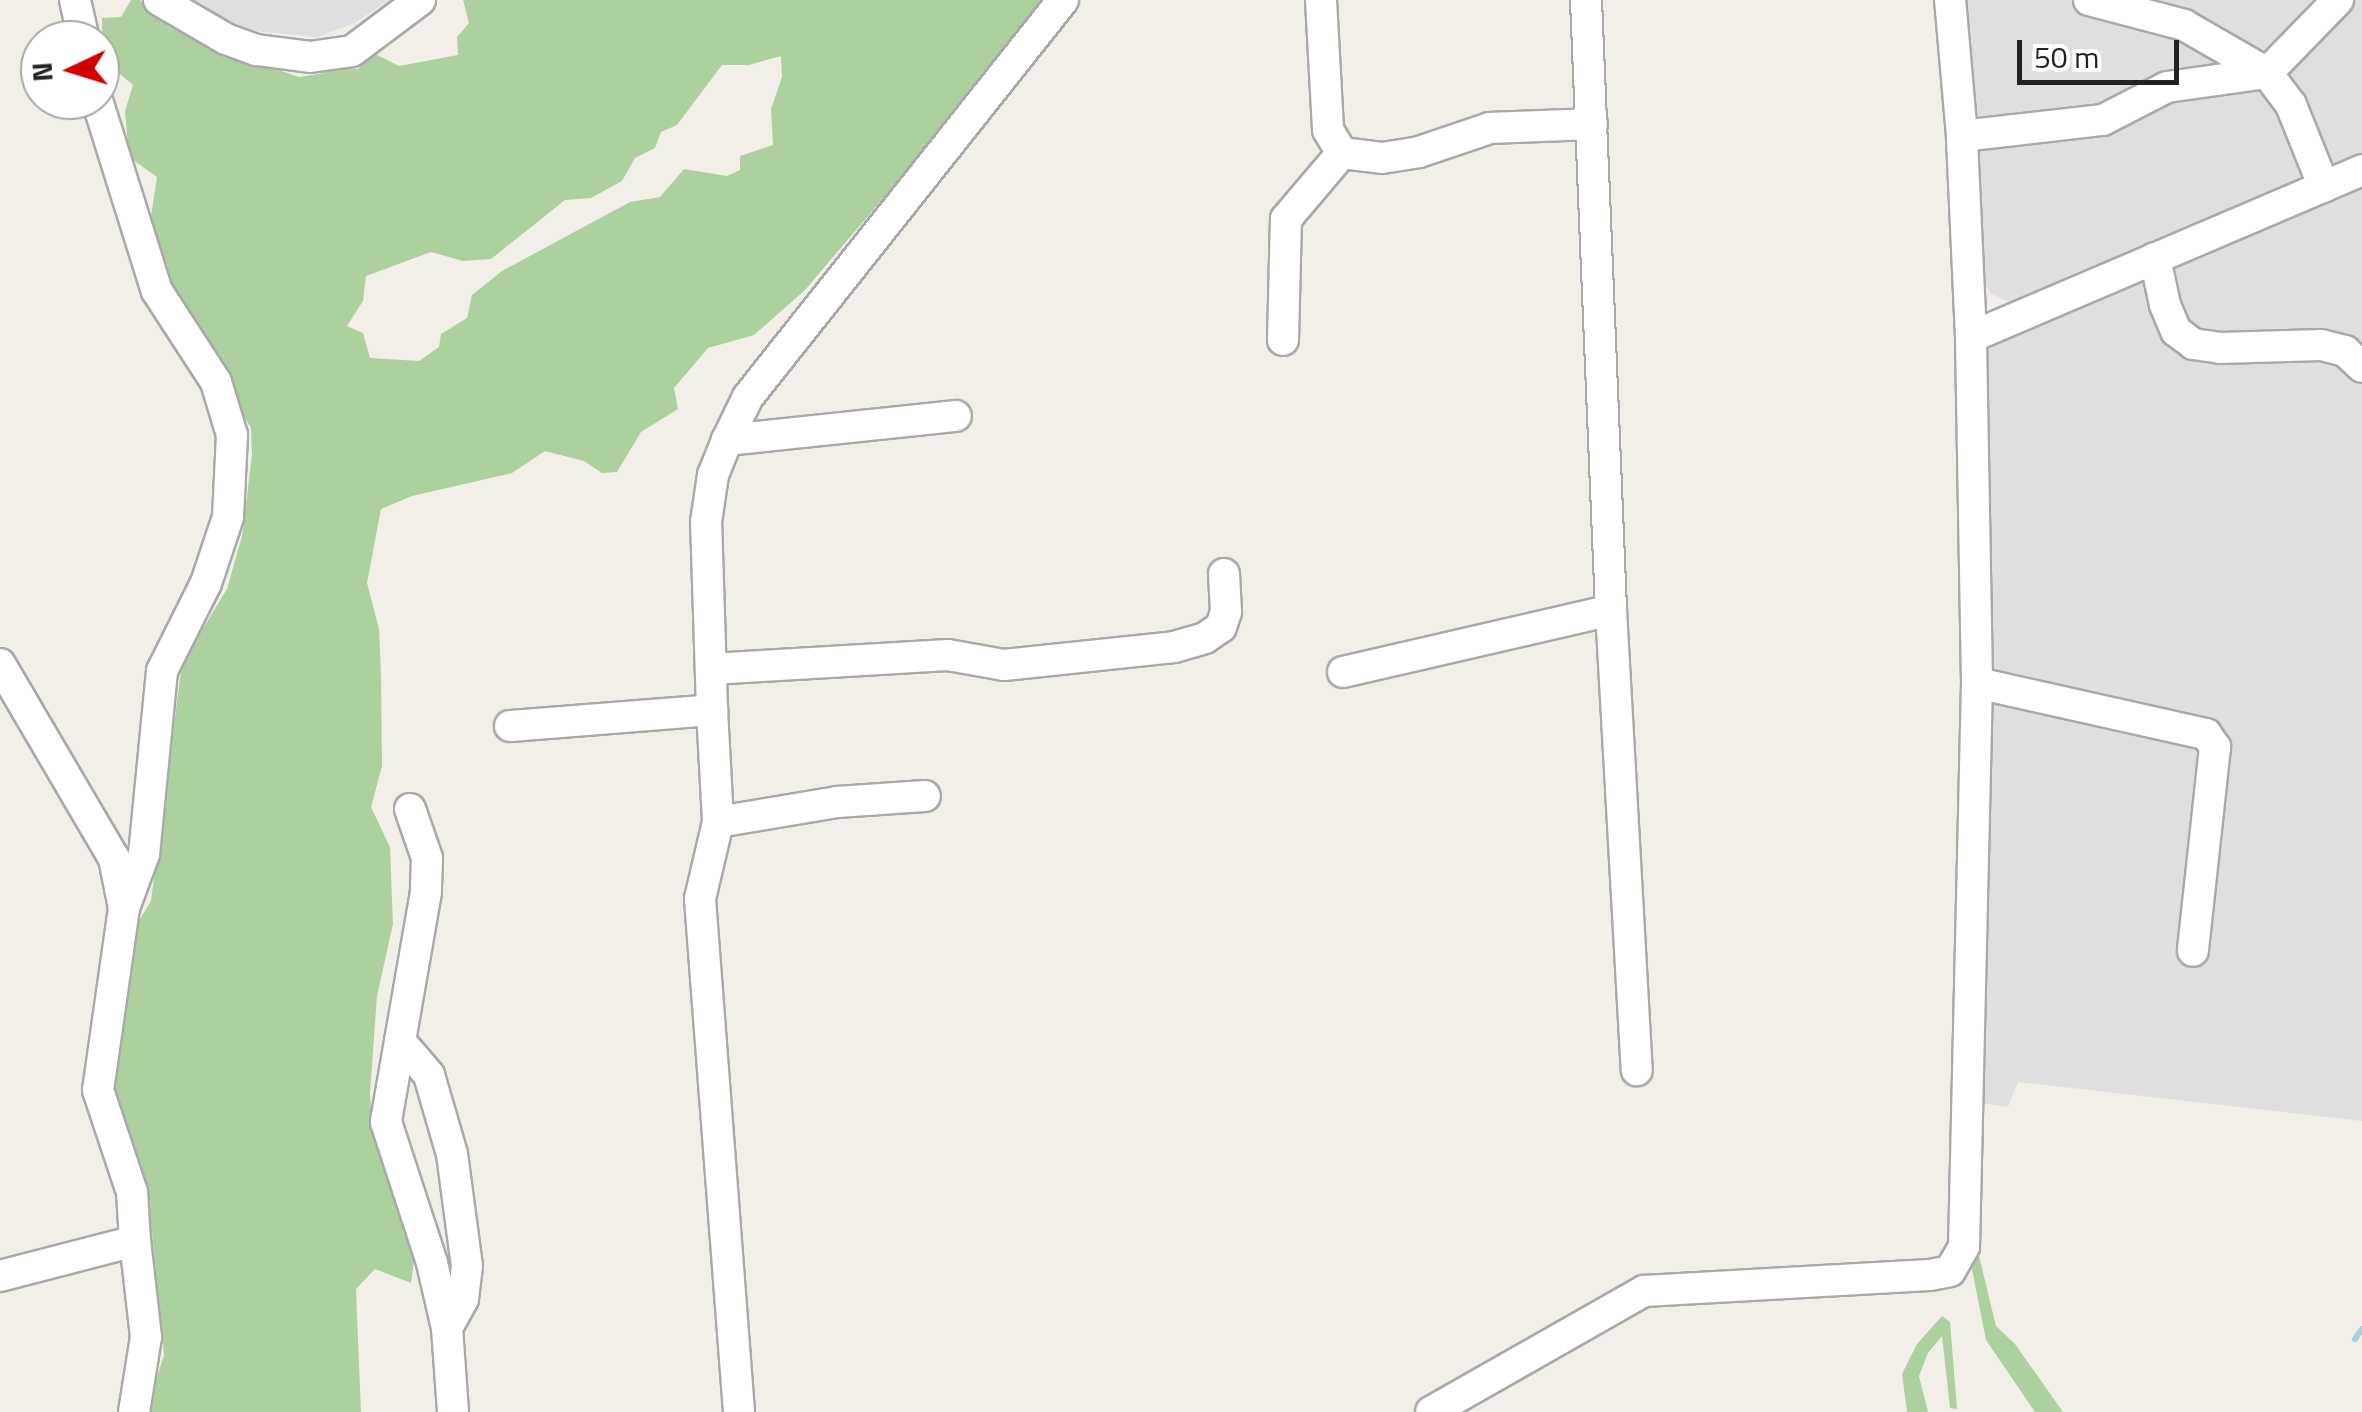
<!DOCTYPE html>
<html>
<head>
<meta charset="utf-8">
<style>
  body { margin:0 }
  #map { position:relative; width:2362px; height:1412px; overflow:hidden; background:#f2efe9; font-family:"Titillium Web",sans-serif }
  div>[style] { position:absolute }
  .residential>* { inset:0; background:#e0dfdf }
  .forest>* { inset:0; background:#add19e }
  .stream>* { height:6px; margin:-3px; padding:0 3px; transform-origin:3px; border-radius:3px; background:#aad3df }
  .roads { filter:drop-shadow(2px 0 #a9a9a9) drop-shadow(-2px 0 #a9a9a9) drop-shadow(0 2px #a9a9a9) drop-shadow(0 -2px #a9a9a9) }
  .minor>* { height:30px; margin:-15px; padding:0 15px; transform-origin:15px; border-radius:15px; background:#fff }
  span { translate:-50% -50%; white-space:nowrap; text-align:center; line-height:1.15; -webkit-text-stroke:8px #fff; paint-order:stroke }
  .north { position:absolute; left:20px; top:20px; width:100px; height:100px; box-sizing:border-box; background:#fff; border:2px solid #a7a7a7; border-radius:50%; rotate:266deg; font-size:28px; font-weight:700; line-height:40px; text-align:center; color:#222 }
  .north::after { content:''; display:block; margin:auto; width:35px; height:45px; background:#d40000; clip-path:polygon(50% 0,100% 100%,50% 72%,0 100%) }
  .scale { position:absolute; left:2017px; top:40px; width:162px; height:45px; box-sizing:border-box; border:5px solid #222; border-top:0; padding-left:12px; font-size:30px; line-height:35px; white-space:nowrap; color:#222; -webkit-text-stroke:8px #fff; paint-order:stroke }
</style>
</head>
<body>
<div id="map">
  <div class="residential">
    <i style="clip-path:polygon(193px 0,389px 0,355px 23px,317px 37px,254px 31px,210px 13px)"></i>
    <i style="clip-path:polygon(1957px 0,2362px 0,2362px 158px,2037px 300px,2012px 303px,1991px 294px,1981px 277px)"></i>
    <i style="clip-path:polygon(2362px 185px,2362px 1121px,2018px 1082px,2008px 1107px,1973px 1102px,1983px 357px,1992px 341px)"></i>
  </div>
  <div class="forest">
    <i style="clip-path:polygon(evenodd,131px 0,140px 0,168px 26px,212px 47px,299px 77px,324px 73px,331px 66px,358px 69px,375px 54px,399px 66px,458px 55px,457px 37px,469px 23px,463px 0,1052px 0,805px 290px,754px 335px,708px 348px,674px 388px,678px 409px,641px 432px,617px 472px,602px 473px,584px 461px,545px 451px,512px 473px,412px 496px,381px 509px,367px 583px,379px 629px,381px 673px,382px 766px,371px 807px,390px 847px,393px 924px,377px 996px,370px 1093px,372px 1128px,414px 1261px,411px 1283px,375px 1269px,356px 1289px,361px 1412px,146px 1412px,164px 1355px,152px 1233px,141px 1163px,122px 1128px,112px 1074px,135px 927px,151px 901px,182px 663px,227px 589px,242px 536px,252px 455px,251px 428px,215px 366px,207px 338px,180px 309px,166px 284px,164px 259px,154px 247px,151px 216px,157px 177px,129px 157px,125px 111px,133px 85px,103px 60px,102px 18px,121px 17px,131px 0,781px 56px,782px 77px,771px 109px,773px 145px,740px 156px,740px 170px,727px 176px,684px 169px,660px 197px,630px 202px,502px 271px,472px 295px,467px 318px,441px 334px,439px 347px,419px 361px,370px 358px,363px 333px,347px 326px,363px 301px,366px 276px,431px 252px,463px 261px,491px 259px,565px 200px,591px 198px,622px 181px,635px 158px,655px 148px,661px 132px,677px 125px,722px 65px,749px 65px,781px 56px)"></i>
    <i style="clip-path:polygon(1979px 1256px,1996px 1326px,2015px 1344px,2063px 1412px,2035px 1412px,1986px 1340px,1970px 1259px)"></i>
    <i style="clip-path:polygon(1942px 1316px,1950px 1322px,1957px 1409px,1950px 1408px,1942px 1336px,1928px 1353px,1919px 1376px,1928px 1412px,1907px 1412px,1902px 1374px,1917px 1344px)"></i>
  </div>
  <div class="stream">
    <i style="left:2355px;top:1339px;width:12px;rotate:-55deg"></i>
  </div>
  <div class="roads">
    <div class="minor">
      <i style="left:75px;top:0;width:41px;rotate:77.3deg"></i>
      <i style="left:159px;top:0;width:78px;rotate:30.2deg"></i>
      <i style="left:226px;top:39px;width:33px;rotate:20deg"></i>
      <i style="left:257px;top:50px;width:53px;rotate:7.5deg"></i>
      <i style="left:310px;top:57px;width:42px;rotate:-8.1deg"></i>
      <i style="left:352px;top:51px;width:85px;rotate:-36.9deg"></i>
      <i style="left:1321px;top:0;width:130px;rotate:86.9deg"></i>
      <i style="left:1328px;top:130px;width:27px;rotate:59deg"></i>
      <i style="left:1586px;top:0;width:611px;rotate:87.65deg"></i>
      <i style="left:1611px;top:610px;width:461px;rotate:86.8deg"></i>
      <i style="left:2089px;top:0;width:98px;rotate:14.7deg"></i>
      <i style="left:2184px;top:25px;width:96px;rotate:30deg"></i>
      <i style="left:2267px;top:73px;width:40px;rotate:53deg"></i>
      <i style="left:2291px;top:105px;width:88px;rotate:68.1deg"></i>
      <i style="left:97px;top:100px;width:200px;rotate:72.6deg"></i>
      <i style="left:157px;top:291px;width:108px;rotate:57deg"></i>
      <i style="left:216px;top:382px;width:55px;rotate:73.2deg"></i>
      <i style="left:232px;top:435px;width:82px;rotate:92.8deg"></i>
      <i style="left:228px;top:517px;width:70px;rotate:108.4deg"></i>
      <i style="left:206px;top:583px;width:98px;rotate:116.6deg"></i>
      <i style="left:162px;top:671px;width:184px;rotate:95.6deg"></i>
      <i style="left:144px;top:854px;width:58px;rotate:110.3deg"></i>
      <i style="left:1962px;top:136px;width:142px;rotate:-6.5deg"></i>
      <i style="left:2103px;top:120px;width:72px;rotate:-27.3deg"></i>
      <i style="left:2167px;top:87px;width:101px;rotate:-8deg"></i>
      <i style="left:2267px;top:73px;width:102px;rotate:-45.8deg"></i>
      <i style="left:1342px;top:153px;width:40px;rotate:7.1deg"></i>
      <i style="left:1382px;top:158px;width:37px;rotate:-9deg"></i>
      <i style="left:1419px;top:152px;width:75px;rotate:-18.7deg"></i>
      <i style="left:1490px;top:128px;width:102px;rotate:-2.2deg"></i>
      <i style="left:2155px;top:258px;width:48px;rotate:78deg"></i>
      <i style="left:2165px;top:305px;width:28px;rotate:67deg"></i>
      <i style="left:2176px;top:331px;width:21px;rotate:37deg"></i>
      <i style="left:2193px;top:344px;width:27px;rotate:8deg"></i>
      <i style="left:2220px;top:348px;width:101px;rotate:-1.7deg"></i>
      <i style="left:2321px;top:345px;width:25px;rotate:14deg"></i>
      <i style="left:2345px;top:351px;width:23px;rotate:43deg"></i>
      <i style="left:1971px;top:337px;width:425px;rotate:-23.1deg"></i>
      <i style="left:1283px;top:340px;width:121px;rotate:-88.6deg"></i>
      <i style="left:1286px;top:219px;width:87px;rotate:-49.7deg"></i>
      <i style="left:727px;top:440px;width:230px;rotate:-6deg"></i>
      <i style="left:0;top:664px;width:225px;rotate:59.6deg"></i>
      <i style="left:114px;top:858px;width:51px;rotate:78.7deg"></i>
      <i style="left:124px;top:908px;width:184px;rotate:98.1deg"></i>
      <i style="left:98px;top:1090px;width:108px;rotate:71.6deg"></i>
      <i style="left:132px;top:1192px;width:49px;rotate:86.5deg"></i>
      <i style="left:135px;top:1241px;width:139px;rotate:165.5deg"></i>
      <i style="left:711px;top:669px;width:237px;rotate:-3.4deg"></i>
      <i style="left:948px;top:655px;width:57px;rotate:10.1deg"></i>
      <i style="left:1004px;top:665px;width:171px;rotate:-6deg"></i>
      <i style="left:1174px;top:647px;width:32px;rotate:-16deg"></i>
      <i style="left:1205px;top:638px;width:19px;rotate:-35deg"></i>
      <i style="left:1221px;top:627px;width:16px;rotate:-72deg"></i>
      <i style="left:1226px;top:612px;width:38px;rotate:-93deg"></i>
      <i style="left:1343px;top:672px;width:275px;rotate:-13deg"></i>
      <i style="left:1977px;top:683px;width:235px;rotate:12.6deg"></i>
      <i style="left:2206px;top:734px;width:16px;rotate:55deg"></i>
      <i style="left:2215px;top:747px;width:205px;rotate:96.2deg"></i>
      <i style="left:712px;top:710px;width:112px;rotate:86.9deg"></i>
      <i style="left:718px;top:822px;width:79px;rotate:103.2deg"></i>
      <i style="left:700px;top:899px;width:514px;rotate:85.65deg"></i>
      <i style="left:510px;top:726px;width:203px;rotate:-4.5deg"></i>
      <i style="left:712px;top:710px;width:188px;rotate:-91.8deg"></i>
      <i style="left:706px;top:522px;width:48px;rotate:-81.5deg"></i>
      <i style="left:713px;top:475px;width:38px;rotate:-68deg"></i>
      <i style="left:727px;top:440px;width:48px;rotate:-64deg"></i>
      <i style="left:748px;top:397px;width:507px;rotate:-51.57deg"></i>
      <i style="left:410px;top:809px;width:52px;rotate:70.9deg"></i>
      <i style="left:427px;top:858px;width:34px;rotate:92deg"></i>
      <i style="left:426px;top:892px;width:233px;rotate:99.9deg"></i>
      <i style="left:386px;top:1122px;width:148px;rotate:71.9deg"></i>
      <i style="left:432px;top:1263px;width:67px;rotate:77deg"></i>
      <i style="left:447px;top:1328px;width:84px;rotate:85.9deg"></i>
      <i style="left:718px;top:822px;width:121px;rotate:-9.5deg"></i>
      <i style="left:837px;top:802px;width:88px;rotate:-3.9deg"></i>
      <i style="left:400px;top:1041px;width:45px;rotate:49.5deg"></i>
      <i style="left:429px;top:1075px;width:82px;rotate:73.8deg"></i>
      <i style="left:452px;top:1154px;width:113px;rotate:82.4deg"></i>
      <i style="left:467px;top:1266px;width:33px;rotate:97deg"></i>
      <i style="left:463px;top:1299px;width:33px;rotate:119deg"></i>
      <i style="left:134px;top:1412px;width:76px;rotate:-80.9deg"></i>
      <i style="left:146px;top:1337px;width:97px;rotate:-96.5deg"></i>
      <i style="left:1431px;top:1412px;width:245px;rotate:-29.6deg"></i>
      <i style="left:1644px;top:1291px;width:286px;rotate:-3.2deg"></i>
      <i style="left:1930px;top:1275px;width:20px;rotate:-11deg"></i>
      <i style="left:1950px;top:1271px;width:28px;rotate:-60deg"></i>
      <i style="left:1964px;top:1247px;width:564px;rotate:-88.68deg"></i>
      <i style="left:1977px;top:683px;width:346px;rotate:-91deg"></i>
      <i style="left:1971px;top:337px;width:201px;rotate:-92.6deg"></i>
      <i style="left:1962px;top:136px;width:137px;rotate:-95deg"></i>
    </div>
  </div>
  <div class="north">N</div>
  <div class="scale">50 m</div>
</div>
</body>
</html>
